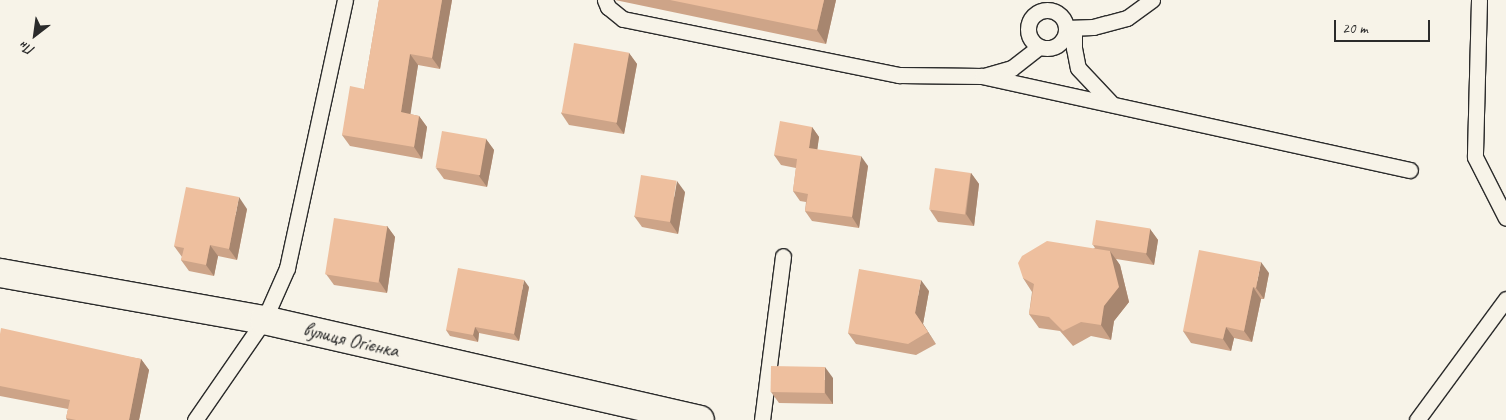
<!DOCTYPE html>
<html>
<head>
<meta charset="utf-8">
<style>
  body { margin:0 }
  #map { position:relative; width:1506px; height:420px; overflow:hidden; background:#f7f3e8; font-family:Caveat,sans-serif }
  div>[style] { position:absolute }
  .roads { filter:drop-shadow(1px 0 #2b2b2b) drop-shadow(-1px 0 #2b2b2b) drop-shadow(0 1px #2b2b2b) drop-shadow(0 -1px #2b2b2b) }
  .service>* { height:15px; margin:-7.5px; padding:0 7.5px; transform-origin:7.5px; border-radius:7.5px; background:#f7f3e8 }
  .service>.ring { margin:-7.5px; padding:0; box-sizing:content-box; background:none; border:15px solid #f7f3e8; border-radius:50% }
  .minor>* { height:28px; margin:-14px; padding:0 14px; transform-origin:14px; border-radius:14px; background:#f7f3e8 }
  .wall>* { inset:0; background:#cda488 }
  .shaded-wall>* { inset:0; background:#a7866f }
  .building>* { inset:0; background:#eebf9e; transform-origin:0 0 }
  span { translate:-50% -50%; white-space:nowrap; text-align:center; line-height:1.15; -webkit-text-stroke:4.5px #f7f3e8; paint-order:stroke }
  .street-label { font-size:20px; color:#2b2b2b }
  .north { position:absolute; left:10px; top:10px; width:50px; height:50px; -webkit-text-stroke:4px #f7f3e8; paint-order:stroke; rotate:210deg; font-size:14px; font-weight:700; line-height:20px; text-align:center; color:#2b2b2b }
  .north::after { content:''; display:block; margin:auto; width:18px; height:22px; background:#2b2b2b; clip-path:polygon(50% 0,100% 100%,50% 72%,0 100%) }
  .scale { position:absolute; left:1334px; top:20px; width:96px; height:22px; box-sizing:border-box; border:2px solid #2b2b2b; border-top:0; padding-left:6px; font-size:15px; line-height:18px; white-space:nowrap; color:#2b2b2b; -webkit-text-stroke:4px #f7f3e8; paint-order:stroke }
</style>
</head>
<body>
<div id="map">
  <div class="roads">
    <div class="service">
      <i style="left:605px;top:0;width:8px;rotate:67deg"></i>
      <i style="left:608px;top:7px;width:19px;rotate:39deg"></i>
      <i style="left:623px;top:19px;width:282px;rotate:11.5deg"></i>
      <i style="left:899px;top:75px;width:83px;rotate:0.7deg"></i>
      <i style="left:982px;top:76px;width:438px;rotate:12.4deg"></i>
      <i style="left:1479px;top:0;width:157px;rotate:91.5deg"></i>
      <i style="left:1475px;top:157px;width:68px;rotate:63.1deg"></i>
      <i class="ring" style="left:1028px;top:10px;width:23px;height:23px"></i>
      <i style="left:1066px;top:28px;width:27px;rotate:-2deg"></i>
      <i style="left:1093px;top:27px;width:35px;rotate:-15deg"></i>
      <i style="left:1127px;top:18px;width:31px;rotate:-36deg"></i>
      <i style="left:1074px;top:28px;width:20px;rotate:90deg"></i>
      <i style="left:1074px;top:48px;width:20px;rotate:79deg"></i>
      <i style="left:1078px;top:68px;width:50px;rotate:46.6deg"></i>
      <i style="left:984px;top:76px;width:29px;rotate:-16deg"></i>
      <i style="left:1012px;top:68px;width:34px;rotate:-38deg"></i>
      <i style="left:195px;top:420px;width:121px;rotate:-55.4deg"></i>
      <i style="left:264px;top:320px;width:57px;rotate:-66.1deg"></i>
      <i style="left:287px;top:268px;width:274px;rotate:-77.8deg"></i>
      <i style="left:762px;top:420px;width:165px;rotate:-82.7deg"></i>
      <i style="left:1417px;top:420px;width:150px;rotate:-53.7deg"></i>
    </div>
    <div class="minor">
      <i style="left:0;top:273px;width:268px;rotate:10.1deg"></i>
      <i style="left:264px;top:320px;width:447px;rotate:12.9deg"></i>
    </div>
  </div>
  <div class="wall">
    <i style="clip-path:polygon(379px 0,452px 0,440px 69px,418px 65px,410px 114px,419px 116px,427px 127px,422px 159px,350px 146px,342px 135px,364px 89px)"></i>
    <i style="clip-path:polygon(615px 0,836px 0,826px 44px)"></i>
    <i style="clip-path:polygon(629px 53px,637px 64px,624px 134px,569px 125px,561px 113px)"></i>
    <i style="clip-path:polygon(812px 127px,819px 137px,817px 150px,868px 166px,859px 228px,812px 221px,805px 211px,806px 202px,800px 201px,793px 191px,796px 168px,781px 165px,774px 155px)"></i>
    <i style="clip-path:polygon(486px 139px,494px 150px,487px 187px,444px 179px,436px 168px)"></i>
    <i style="clip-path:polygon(971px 173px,979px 184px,974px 226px,938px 222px,930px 210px)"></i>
    <i style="clip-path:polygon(685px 192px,678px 234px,642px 227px,634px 216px)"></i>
    <i style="clip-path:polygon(247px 209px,237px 260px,218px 256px,214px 276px,189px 271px,181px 260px,182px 257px,174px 246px)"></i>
    <i style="clip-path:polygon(387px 226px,395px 237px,387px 293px,334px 285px,326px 274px)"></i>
    <i style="clip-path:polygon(1150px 229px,1158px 240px,1154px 265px,1116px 259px,1120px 265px,1129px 302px,1114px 321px,1111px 340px,1091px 336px,1073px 346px,1060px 331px,1039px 328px,1029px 314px,1032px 292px,1023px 278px,1095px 248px,1093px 245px)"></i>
    <i style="clip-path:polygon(1269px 273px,1264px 299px,1261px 299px,1252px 342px,1234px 338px,1231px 351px,1191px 343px,1183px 331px)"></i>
    <i style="clip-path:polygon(529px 287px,519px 341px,479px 333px,478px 342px,450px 336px,446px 330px)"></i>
    <i style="clip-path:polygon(929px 291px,923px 324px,936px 344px,916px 355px,856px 344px,848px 333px)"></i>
    <i style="clip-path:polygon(0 334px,141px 359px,149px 370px,139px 420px,67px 420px,66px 418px,68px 409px,0 396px)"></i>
    <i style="clip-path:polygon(833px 378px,833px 404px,779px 403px,771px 392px)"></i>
  </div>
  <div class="shaded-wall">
    <i style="clip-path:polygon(442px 0,452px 0,440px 69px,432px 58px)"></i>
    <i style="clip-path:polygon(824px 0,836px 0,826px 44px,817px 30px)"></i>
    <i style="clip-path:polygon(629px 53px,637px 64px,624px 134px,616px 123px)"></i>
    <i style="clip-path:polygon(410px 54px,418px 65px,409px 124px,401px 112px)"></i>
    <i style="clip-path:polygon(419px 116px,427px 127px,422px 159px,414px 147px)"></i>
    <i style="clip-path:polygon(812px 127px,819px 137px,816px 159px,809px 148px)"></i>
    <i style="clip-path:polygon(486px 139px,494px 150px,487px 187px,479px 176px)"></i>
    <i style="clip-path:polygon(861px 156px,868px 166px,859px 228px,852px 217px)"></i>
    <i style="clip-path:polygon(971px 173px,979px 184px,974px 226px,966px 214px)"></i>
    <i style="clip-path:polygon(677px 181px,685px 192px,678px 234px,670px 222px)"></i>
    <i style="clip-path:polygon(239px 197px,247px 209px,237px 260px,229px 249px)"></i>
    <i style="clip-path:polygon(387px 226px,395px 237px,387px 293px,379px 281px)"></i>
    <i style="clip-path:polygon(1150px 229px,1158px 240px,1154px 265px,1146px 254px)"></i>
    <i style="clip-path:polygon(210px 245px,218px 256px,214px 276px,206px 265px)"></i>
    <i style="clip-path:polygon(1110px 251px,1120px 265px,1129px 302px,1114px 321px,1111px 340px,1101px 325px)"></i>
    <i style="clip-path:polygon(1261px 262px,1269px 273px,1264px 299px,1256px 288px)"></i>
    <i style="clip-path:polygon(524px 280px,529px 287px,519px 341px,514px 334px)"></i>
    <i style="clip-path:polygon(921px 280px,929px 291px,923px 324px,936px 344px,915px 313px)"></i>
    <i style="clip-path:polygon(1253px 287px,1261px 299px,1252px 342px,1244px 331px)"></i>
    <i style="clip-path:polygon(475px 327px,479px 333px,478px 342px,473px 335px)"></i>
    <i style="clip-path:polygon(1226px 327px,1234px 338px,1231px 351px,1223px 339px)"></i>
    <i style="clip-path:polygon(141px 359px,149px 370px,139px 420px,129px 420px)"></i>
    <i style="clip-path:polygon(825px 367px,833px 378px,833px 404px,825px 393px)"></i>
  </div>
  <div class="building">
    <i style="clip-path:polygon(379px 0,442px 0,432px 58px,410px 54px,401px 112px,419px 116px,414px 147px,342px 135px,350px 86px,364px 89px)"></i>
    <i style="clip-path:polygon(670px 0,824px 0,817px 30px)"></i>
    <i style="left:574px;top:43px;width:56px;height:71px;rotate:10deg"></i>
    <i style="clip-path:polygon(780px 121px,812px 127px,809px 148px,861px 156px,852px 217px,805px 211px,808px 194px,793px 191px,797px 159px,774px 155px)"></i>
    <i style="left:442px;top:131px;width:45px;height:37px;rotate:10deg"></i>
    <i style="left:935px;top:168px;width:36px;height:42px;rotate:8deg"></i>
    <i style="left:641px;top:175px;width:36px;height:42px;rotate:9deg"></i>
    <i style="clip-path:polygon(186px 187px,239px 197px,229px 249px,210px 245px,206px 265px,181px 260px,184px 248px,174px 246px)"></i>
    <i style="left:334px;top:218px;width:54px;height:57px;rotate:9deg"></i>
    <i style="left:1096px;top:220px;width:55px;height:25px;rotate:9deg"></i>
    <i style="clip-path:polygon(1047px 241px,1110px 251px,1119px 287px,1104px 306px,1101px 325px,1081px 322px,1063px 331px,1049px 317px,1029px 314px,1034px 284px,1023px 278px,1018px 263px,1022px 256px)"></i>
    <i style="clip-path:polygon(1199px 250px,1261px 262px,1256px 288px,1253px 287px,1244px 331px,1226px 327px,1223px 339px,1183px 331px)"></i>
    <i style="clip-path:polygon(458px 268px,524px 280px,514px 334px,475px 327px,473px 335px,446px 330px)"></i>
    <i style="clip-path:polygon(859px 269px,921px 280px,915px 313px,928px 332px,908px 344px,848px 333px)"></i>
    <i style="clip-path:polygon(1px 328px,141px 359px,129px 420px,76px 420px,66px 418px,70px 400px,0 386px,0 334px)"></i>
    <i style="left:771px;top:366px;width:54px;height:26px;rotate:1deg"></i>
  </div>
  <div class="street-label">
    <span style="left:351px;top:340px;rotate:13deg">вулиця Огієнка</span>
  </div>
  <div class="north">Пн</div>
  <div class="scale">20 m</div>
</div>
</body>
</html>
